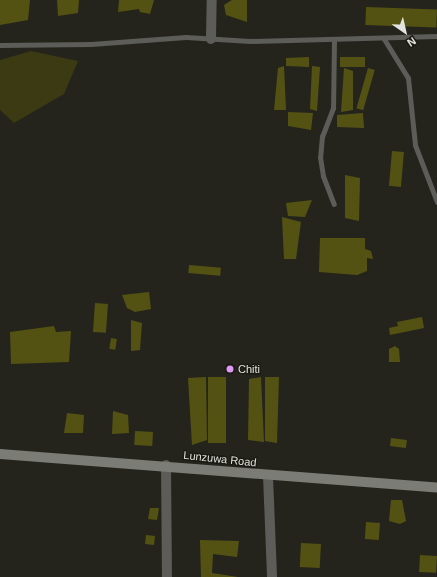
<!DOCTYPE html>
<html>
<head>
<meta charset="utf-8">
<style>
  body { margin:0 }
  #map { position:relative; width:437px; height:577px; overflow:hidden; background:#24241d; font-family:Helvetica,sans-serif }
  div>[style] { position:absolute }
  .green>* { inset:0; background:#3b3a12 }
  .building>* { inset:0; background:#545212; transform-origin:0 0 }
  .lane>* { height:5px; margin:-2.5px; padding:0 2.5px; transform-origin:2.5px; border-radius:2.5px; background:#5c5c58 }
  .street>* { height:10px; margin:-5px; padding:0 5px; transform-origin:5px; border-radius:5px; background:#5c5c58 }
  .secondary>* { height:10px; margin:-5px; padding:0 5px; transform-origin:5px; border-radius:5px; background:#7c7c76 }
  .dots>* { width:11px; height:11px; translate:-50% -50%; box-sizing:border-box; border:2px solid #1b1b14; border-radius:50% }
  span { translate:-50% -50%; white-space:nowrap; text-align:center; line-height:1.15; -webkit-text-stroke:3px #1b1b14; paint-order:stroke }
  .poi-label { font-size:11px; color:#e2e2de }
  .left { translate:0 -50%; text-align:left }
  .street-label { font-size:11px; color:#e2e2de }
  .north { position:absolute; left:385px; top:12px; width:40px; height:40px; -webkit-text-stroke:3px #1b1b14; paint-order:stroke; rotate:146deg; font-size:11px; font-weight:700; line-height:16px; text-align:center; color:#e2e2de }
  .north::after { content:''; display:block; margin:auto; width:14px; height:18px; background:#e2e2de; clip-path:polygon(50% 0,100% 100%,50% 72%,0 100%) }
</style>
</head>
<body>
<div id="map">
  <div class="green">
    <i style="clip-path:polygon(31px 51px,78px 61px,64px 94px,14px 123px,0 110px,0 60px)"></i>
  </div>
  <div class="building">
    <i style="clip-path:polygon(0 0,30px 0,28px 20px,0 25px)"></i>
    <i style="clip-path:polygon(57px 0,79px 0,78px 13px,58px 16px)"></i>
    <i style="clip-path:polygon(119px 0,154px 0,150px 14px,140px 12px,139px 9px,118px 12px)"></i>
    <i style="clip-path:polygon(232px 0,247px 0,247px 22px,226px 15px,224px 5px)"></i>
    <i style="left:366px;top:7px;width:71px;height:18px;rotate:2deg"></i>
    <i style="clip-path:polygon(309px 57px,309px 67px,286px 66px,286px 58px)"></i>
    <i style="left:340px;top:57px;width:25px;height:10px"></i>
    <i style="clip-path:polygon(284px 66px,286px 110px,274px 110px,278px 68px)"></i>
    <i style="clip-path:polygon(312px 66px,320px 67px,317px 111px,310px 109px)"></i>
    <i style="clip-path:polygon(344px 68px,353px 71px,353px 110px,341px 112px)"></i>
    <i style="left:368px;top:68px;width:7px;height:42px;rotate:16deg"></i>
    <i style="clip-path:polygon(288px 112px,313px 113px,311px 130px,288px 126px)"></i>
    <i style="clip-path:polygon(363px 113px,364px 128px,337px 127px,337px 115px)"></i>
    <i style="left:392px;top:151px;width:12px;height:35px;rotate:5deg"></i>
    <i style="clip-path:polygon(345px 175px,360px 178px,359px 221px,345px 218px)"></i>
    <i style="clip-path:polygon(312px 200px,305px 217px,288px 216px,286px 203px)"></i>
    <i style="clip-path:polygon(282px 217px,301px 222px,296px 259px,284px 259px)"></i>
    <i style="clip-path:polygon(320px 238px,365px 238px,365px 249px,371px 251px,373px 259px,367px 258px,367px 271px,357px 275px,319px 272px)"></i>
    <i style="left:189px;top:265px;width:32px;height:8px;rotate:5deg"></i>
    <i style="clip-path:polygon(149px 292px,151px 309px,135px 312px,127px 308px,122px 295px)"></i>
    <i style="left:95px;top:303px;width:13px;height:29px;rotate:4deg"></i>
    <i style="clip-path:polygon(422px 317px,424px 328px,390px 335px,389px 328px,398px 326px,397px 322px)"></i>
    <i style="clip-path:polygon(131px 320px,142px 323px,140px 350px,131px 351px)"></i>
    <i style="clip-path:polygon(54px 326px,56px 332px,71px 331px,69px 362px,11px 364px,10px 332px)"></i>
    <i style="left:111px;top:338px;width:6px;height:11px;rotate:9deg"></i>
    <i style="clip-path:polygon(395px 346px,399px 349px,400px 362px,389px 362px,389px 349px)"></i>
    <i style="clip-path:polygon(206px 377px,207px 440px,192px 445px,188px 378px)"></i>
    <i style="left:208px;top:377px;width:18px;height:66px"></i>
    <i style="clip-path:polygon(261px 377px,264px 442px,248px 440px,249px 379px)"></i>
    <i style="clip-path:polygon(265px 377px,279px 377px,277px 443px,265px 441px)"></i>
    <i style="clip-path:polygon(113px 411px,128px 415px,129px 433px,112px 434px)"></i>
    <i style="clip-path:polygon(67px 413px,84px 415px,83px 433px,64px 433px)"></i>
    <i style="left:135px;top:431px;width:18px;height:14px;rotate:3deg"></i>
    <i style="left:391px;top:438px;width:16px;height:8px;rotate:7deg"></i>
    <i style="clip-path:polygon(391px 500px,402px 500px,406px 521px,400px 524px,389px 521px)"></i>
    <i style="clip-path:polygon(150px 508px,159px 508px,157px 520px,148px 519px)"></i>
    <i style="left:366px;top:522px;width:14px;height:17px;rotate:4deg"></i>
    <i style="left:146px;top:535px;width:9px;height:9px;rotate:6deg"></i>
    <i style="clip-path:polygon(200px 540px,239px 541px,237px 557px,213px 554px,212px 573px,238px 577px,201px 577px)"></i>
    <i style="left:301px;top:543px;width:20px;height:24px;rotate:3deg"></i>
    <i style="left:420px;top:555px;width:17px;height:17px;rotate:3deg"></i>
  </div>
  <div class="lane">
    <i style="left:384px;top:39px;width:46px;rotate:58.4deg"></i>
    <i style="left:408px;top:78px;width:67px;rotate:84deg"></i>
    <i style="left:415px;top:145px;width:61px;rotate:68.9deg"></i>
    <i style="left:334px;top:40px;width:68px;rotate:90.8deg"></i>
    <i style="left:333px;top:108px;width:30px;rotate:111deg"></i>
    <i style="left:322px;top:136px;width:21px;rotate:95deg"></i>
    <i style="left:320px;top:157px;width:19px;rotate:81deg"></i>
    <i style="left:323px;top:176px;width:30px;rotate:69deg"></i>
    <i style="left:0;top:45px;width:91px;rotate:-0.6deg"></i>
    <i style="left:91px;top:44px;width:95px;rotate:-4.2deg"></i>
    <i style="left:186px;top:37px;width:64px;rotate:3.6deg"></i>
    <i style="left:250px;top:41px;width:187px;rotate:-1.5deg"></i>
  </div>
  <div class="street">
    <i style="left:211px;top:39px;width:39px;rotate:-89deg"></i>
    <i style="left:166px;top:465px;width:112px;rotate:89.5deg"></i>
    <i style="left:268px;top:476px;width:101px;rotate:87.7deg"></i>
  </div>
  <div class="secondary">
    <i style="left:0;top:454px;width:438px;rotate:4.4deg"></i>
  </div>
  <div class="dots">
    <i style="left:230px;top:369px;background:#dd99f4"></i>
  </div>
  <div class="poi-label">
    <span class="left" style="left:238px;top:369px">Chiti</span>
  </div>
  <div class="street-label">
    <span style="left:220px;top:459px;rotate:6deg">Lunzuwa Road</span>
  </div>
  <div class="north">N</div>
</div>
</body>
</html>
